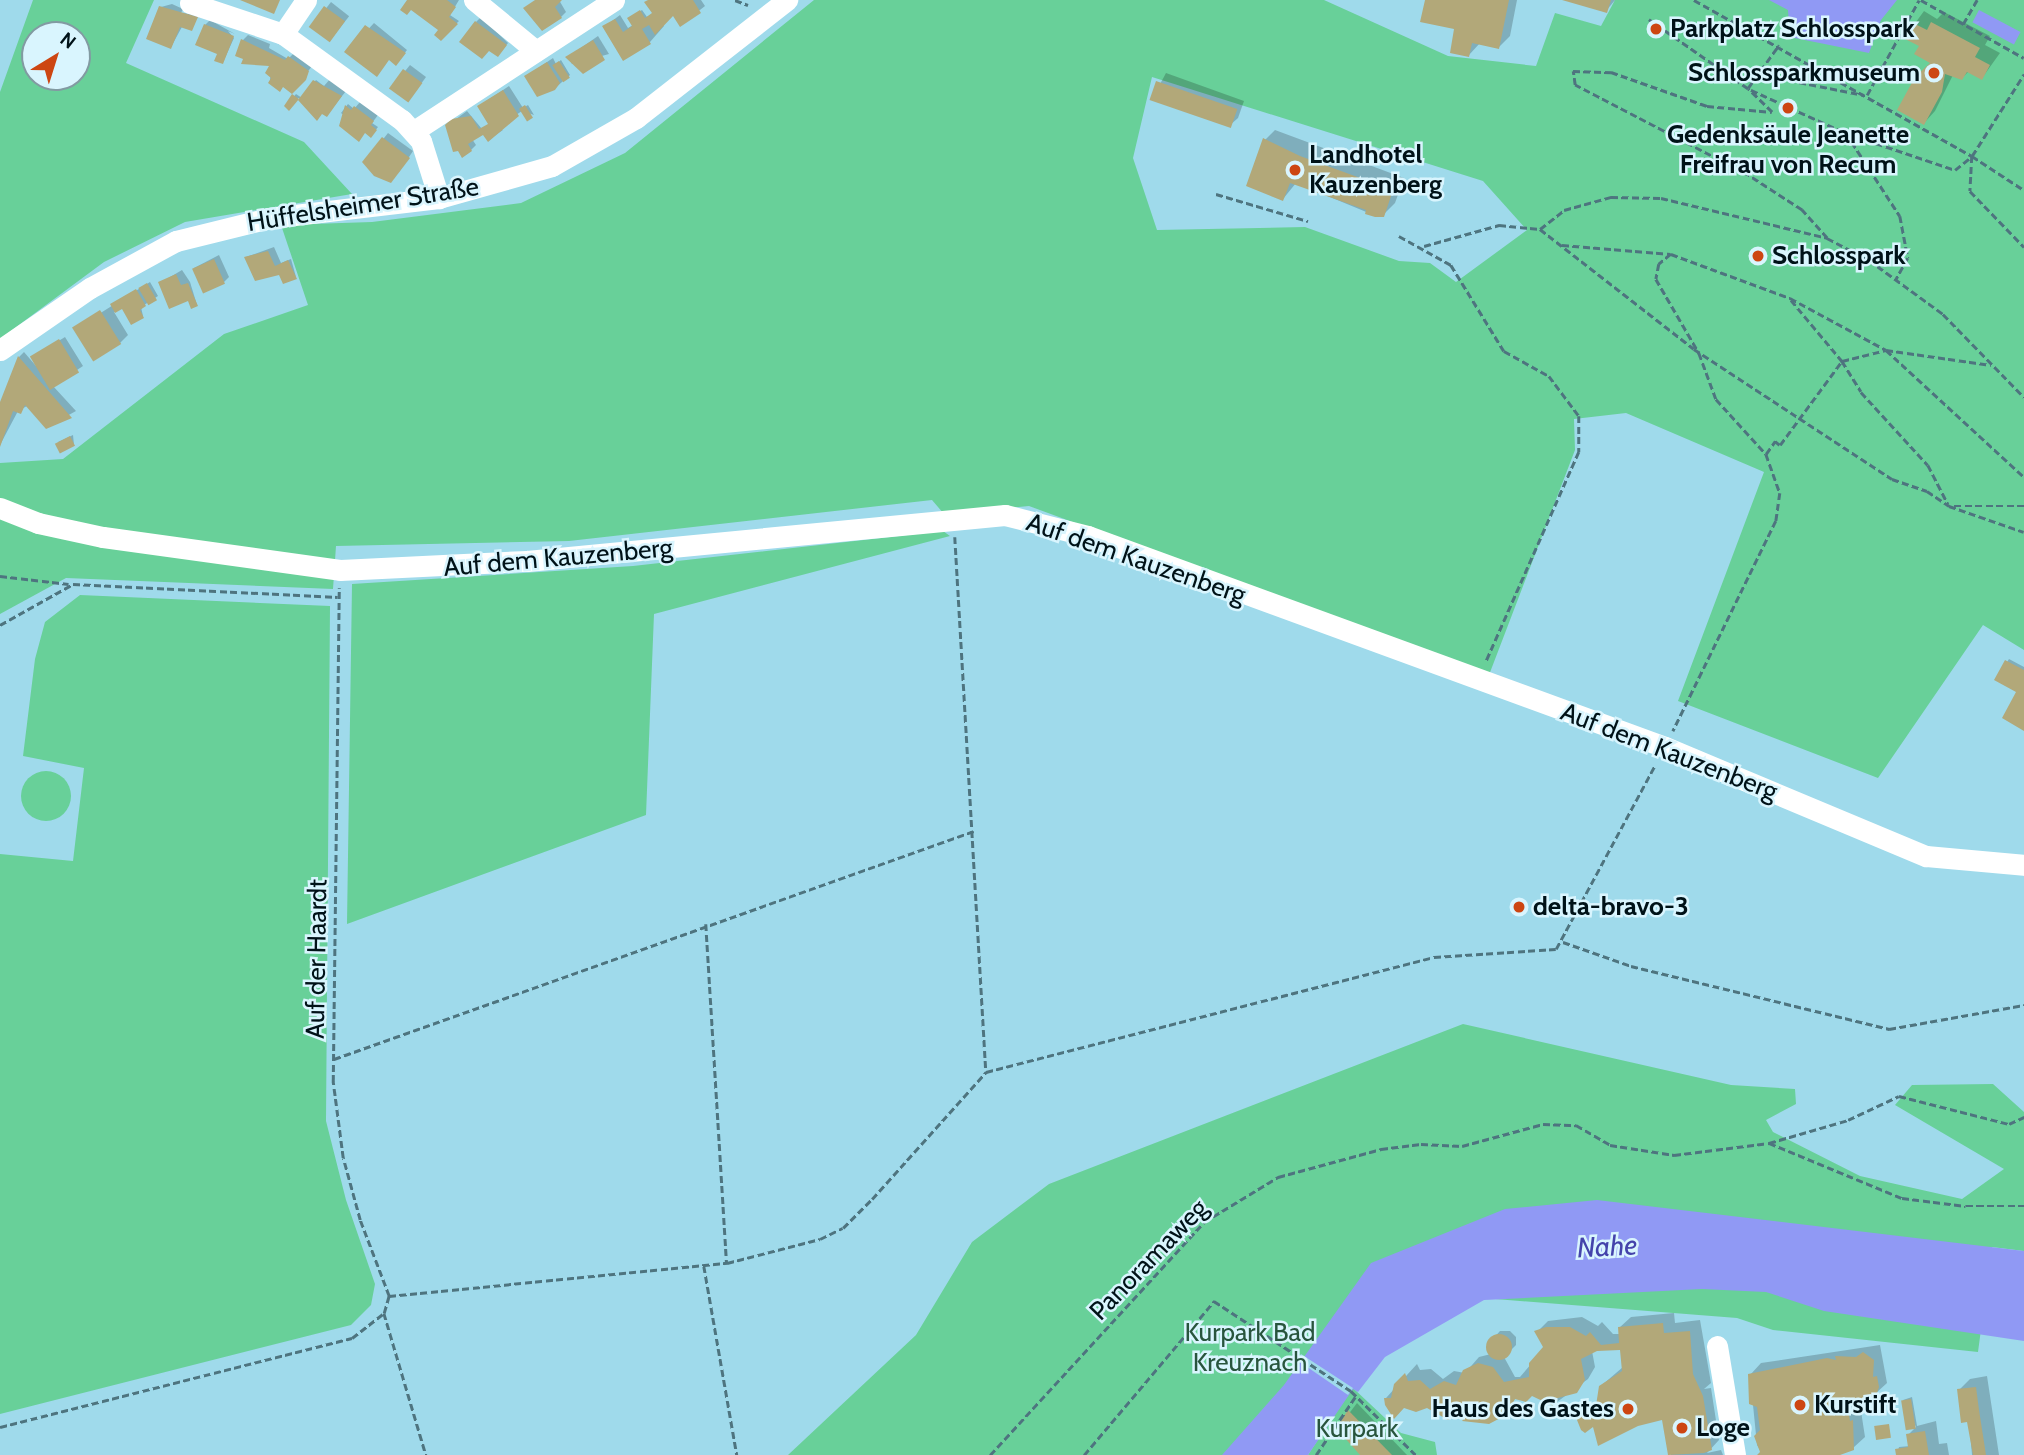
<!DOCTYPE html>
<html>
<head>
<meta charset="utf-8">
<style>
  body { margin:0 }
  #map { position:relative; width:2024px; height:1455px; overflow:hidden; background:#9fdaeb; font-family:Cabin,sans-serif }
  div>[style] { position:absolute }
  .green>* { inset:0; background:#68d099 }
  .round { border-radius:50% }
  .water>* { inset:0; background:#9099f4; transform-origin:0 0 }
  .pier>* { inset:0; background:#9fdaeb }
  .shadow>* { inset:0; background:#0003; transform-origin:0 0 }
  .building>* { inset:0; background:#b2a879; transform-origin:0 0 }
  .path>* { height:2.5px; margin-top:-1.25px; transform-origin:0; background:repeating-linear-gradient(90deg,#4e747f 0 7px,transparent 0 10.5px) }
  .minor>* { height:21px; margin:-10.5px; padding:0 10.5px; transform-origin:10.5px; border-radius:10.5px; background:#fff }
  .dots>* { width:19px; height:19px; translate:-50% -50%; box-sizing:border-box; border:4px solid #d9f5fe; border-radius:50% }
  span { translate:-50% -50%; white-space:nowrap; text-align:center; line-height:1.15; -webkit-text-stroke:5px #d9f5fe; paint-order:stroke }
  .poi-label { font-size:26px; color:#001218; font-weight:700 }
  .left { translate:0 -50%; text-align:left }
  .right { translate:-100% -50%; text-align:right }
  .street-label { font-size:26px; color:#001218 }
  .park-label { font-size:26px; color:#28553d }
  .water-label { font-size:28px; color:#4443ab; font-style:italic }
  .north { position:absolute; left:21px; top:21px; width:70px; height:70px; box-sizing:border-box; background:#d9f5fe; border:2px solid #829aa2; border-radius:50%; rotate:38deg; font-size:19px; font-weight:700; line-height:28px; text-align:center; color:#001218 }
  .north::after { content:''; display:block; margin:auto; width:24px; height:32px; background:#cd4612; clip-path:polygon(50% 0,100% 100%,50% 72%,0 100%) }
</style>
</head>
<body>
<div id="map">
  <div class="green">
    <i style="clip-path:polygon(evenodd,33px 0,154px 0,126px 63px,304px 142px,352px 194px,185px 222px,104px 262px,0 339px,0 92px,33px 0,35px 35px,77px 35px,77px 77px,35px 77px,35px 35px)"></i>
    <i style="clip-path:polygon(evenodd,814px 0,1324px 0,1448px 56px,1536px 66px,1555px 13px,1601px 26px,1615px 0,2024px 0,2024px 650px,1983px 625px,1878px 778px,1678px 701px,1764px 472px,1626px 413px,1574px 419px,1575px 450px,1489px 675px,1029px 506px,944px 514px,932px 500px,569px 541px,336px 546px,333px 589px,66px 578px,0 614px,0 463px,63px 459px,224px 334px,308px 305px,281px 225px,372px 222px,521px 203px,625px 153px,814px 0,1152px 77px,1483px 181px,1527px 230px,1456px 282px,1430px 263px,1399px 261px,1305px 227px,1157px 230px,1133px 158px,1152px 77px)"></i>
    <i style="clip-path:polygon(943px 531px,950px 536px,654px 614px,646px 815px,347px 924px,352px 584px,633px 566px)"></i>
    <i style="clip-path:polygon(80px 595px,330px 606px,326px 1121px,346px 1200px,375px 1284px,371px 1305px,351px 1325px,0 1414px,0 854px,73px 861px,84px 768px,23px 756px,35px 659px,45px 622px)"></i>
    <i class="round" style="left:21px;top:771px;width:50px;height:50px"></i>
    <i style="clip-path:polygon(1463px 1024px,1731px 1085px,1795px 1089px,1796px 1104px,1766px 1120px,1773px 1132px,1860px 1176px,1962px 1199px,2004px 1169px,1895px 1105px,1912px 1085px,1993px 1084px,2024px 1112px,2024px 1251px,1992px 1247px,1978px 1352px,1773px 1330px,1737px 1318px,1483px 1298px,1390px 1346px,1353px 1388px,1401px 1433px,1435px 1442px,1437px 1455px,1308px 1455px,1330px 1421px,1306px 1455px,788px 1455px,916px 1335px,972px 1242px,1049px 1184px)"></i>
  </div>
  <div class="water">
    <i style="clip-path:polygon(1769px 0,1897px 0,1881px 20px,1869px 53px,1790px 37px,1788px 10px)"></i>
    <i style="left:1979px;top:10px;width:47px;height:14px;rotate:28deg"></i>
    <i style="clip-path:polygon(1597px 1200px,2024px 1251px,2024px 1341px,1824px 1311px,1766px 1292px,1702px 1289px,1484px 1300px,1385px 1357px,1358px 1392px,1353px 1389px,1308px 1455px,1222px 1455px,1284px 1385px,1371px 1263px,1505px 1209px)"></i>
  </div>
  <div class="pier">
    <i style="clip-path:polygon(1301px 1354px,1353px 1388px,1348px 1395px,1297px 1360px)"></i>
  </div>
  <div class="shadow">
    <i style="clip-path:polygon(410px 0,459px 0,450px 15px,459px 21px,441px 38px,441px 30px)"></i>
    <i style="clip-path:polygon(535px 0,559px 0,566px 12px,561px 17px)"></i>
    <i style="clip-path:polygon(649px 0,701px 0,705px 6px,681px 25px,674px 14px,661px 22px,664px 26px,650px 42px,624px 58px,604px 27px,620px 15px,628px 28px,633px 25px,632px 17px,642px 10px,647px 17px,654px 13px)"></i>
    <i style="clip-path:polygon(1426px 0,1517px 0,1510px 36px,1499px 47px,1480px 43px,1469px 55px,1456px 27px)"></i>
    <i style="clip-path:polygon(1565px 0,1615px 0,1606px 11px)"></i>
    <i style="left:331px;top:2px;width:23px;height:31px;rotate:38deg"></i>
    <i style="clip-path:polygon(172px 4px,183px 9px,181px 13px,198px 15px,192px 29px,183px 25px,171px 47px,161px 7px)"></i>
    <i style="clip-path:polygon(1924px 11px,1937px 19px,1944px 12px,1990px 36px,1985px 45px,2000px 53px,1982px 78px,1969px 71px,1962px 78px,1953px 75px,1935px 111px,1924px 123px,1933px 62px,1921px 45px,1905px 37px)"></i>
    <i style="clip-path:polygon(481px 17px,508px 43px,498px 55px,489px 49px,476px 22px)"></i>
    <i style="clip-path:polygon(210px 20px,235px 34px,228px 31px,234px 38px,224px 60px,205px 25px)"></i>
    <i style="clip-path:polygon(374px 23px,407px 50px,396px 64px,389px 58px,347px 52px)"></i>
    <i style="clip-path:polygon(248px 35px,270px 44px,269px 48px,288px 59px,295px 52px,312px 66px,297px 86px,270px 82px,271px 65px,243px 63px,243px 40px)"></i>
    <i style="clip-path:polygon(598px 36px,609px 54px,572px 64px,568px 57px)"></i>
    <i style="clip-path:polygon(553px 58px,556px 64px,561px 60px,570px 75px,554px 89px,532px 72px)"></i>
    <i style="clip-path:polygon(410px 65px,426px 77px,413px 95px,392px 87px)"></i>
    <i style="clip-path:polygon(1166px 73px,1244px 101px,1238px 118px,1229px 126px,1152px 99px)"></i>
    <i style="clip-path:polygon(330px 79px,346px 91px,331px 110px,298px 98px,286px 106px,296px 94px,302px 98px,316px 80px,324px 86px)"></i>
    <i style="clip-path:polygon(509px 86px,523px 108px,528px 105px,534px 115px,522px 111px,496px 128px,503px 130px,488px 140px,484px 132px,472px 139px,476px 145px,471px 150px,452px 122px,467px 111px,482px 129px,490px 124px,479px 106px)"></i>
    <i style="clip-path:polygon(360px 102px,378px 115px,372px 123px,378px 127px,371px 136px,341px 113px,348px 104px,354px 109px)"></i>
    <i style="clip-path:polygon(1275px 130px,1404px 178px,1395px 203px,1383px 215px,1376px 216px,1296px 183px,1283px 199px,1264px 141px)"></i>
    <i style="clip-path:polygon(388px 133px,413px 151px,399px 172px,365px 162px)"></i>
    <i style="clip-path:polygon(274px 247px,281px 263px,291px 259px,296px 277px,246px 257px)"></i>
    <i style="clip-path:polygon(219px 255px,229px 277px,224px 282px,194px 268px)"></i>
    <i style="clip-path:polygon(182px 270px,190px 282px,197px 305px,160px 283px)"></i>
    <i style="clip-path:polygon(150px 282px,158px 296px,141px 307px,143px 316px,132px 323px,123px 307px,114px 312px,128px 335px,120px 343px,75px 329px)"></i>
    <i style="clip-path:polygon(65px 337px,83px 366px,53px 386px,76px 411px,47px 427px,27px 406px,18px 411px,0 445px,0 406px,19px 357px,24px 352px,36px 366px,36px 355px)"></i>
    <i style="clip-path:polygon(73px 435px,74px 445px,58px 442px)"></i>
    <i style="clip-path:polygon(2009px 659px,2024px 667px,2024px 729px,2018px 692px,1996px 679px)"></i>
    <i style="clip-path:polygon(1674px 1313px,1675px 1323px,1700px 1320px,1711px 1383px,1704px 1389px,1711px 1388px,1719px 1440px,1707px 1453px,1721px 1450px,1723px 1455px,1671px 1455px,1664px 1416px,1593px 1424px,1582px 1412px,1599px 1401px,1602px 1385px,1623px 1367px,1621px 1348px,1592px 1351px,1595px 1367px,1588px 1379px,1553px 1405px,1531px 1394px,1516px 1398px,1492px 1421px,1465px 1420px,1476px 1408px,1386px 1398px,1417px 1364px,1420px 1370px,1431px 1369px,1443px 1379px,1454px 1371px,1465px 1373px,1479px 1357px,1491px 1354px,1489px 1343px,1500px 1331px,1510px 1331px,1516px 1337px,1516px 1345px,1504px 1357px,1515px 1377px,1520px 1377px,1545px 1348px,1537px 1332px,1548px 1321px,1582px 1317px,1598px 1326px,1602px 1322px,1613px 1334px,1620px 1334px,1619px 1328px,1631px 1317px)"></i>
    <i style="clip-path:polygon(1880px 1345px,1887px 1383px,1875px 1394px,1859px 1398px,1865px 1437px,1853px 1448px,1831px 1455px,1763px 1455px,1757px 1445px,1750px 1375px,1761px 1363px)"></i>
    <i style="clip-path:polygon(1987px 1376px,1999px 1455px,1972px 1455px,1969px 1420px,1959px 1390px,1970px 1379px)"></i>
    <i style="clip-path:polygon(1912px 1397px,1917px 1426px,1936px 1421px,1939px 1444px,1947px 1443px,1949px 1455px,1897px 1455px,1899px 1447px,1910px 1446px,1908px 1435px,1916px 1427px,1903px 1400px)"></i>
    <i style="clip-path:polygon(1357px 1403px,1407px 1455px,1363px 1455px,1338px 1428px)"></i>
  </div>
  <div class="building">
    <i style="clip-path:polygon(240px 0,280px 0,274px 14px)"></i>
    <i style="clip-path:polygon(407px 0,447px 0,456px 7px,449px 17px,458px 24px,441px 41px,434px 35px,438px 30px,411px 10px,407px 15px,400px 10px)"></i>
    <i style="clip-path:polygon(535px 0,562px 0,555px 7px,562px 18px,542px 31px,523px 8px)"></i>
    <i style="clip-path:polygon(648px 0,693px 0,701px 13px,680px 27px,673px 16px,655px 35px,649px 25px,642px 29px,651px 44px,623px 61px,602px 26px,615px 19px,623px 32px,632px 26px,627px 18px,640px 10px,645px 18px,652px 13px,644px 2px)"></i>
    <i style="clip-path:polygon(1425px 0,1509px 0,1499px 49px,1472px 43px,1469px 57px,1450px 53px,1454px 29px,1420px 22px)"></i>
    <i style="clip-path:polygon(1562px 0,1611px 0,1607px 13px)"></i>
    <i style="clip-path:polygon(159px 6px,198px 17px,192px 31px,180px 27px,171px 49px,146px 39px)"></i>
    <i style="left:324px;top:6px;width:26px;height:26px;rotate:36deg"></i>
    <i style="clip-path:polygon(475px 21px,507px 45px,498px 57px,489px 51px,482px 59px,459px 42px)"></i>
    <i style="clip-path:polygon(1911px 22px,1927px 30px,1931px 22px,1980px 48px,1975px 57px,1990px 65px,1982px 80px,1967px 72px,1962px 80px,1945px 74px,1942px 92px,1924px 125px,1897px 110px,1915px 77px,1930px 63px,1914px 54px,1919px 46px,1903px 38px)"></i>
    <i style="clip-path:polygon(204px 24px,234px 36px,223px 64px,214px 61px,217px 54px,195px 45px)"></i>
    <i style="clip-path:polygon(365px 25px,406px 53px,396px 66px,389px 60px,377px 77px,344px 52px)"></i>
    <i style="clip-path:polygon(241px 39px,285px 60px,288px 56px,309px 71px,306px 80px,292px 94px,283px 87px,280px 92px,268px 83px,271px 78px,265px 73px,269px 66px,241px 64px,243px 59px,235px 56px)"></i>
    <i style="clip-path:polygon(593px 40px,605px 60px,583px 74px,565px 57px)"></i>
    <i style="left:559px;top:61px;width:20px;height:8px;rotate:57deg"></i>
    <i style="clip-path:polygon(547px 62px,560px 83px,555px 90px,537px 97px,524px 76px)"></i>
    <i style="left:403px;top:69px;width:24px;height:24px;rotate:36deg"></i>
    <i style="clip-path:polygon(313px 80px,342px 96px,327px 117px,322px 114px,317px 121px,298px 100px)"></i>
    <i style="left:1156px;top:81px;width:86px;height:20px;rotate:19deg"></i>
    <i style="clip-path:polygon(503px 90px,519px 116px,488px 142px,483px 135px,468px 144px,472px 151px,462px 158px,458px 151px,453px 152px,445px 125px,451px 119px,471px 116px,479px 129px,488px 124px,477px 106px)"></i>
    <i style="clip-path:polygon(292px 94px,299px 99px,289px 111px,284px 106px)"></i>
    <i style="clip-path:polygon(345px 105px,351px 110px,354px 106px,374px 121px,371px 125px,377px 130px,371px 138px,365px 133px,359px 142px,339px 126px)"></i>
    <i style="left:525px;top:105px;width:15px;height:7px;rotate:58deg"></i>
    <i style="clip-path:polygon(382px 137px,410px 158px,391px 183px,374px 176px,362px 162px)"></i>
    <i style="clip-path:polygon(1263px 138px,1300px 156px,1393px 190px,1384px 217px,1375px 217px,1365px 214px,1366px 210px,1290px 183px,1283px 201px,1246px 186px)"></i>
    <i style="clip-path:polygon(268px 251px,275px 266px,288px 260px,297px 279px,283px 284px,279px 275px,255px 281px,244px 257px)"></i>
    <i style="left:214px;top:259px;width:27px;height:24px;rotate:66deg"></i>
    <i style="clip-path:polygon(176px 274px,181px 285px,188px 283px,198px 306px,191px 309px,188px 301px,169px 309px,158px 282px)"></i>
    <i style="left:147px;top:283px;width:20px;height:10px;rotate:60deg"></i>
    <i style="clip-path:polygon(136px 289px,146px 306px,140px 310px,144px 318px,131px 325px,122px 309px,115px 313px,110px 304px)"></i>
    <i style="left:100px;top:310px;width:40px;height:33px;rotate:58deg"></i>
    <i style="left:59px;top:339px;width:39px;height:34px;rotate:59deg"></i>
    <i style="clip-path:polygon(18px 356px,72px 418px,46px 429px,25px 405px,21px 414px,13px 411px,0 447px,0 402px)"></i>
    <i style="left:70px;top:436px;width:11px;height:17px;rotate:63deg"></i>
    <i style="clip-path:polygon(2005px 660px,2024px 670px,2024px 731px,2002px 718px,2016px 692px,1994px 680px)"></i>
    <i style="clip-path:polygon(1663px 1323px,1664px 1333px,1690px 1331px,1693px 1374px,1703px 1396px,1712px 1450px,1704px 1453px,1668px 1455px,1662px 1420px,1638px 1426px,1598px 1446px,1593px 1427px,1585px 1433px,1581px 1430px,1577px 1420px,1580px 1411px,1595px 1412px,1599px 1386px,1622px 1371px,1620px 1350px,1597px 1351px,1581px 1359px,1585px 1380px,1577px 1393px,1554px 1399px,1553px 1406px,1532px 1396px,1526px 1402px,1515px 1399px,1506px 1415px,1489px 1424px,1462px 1421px,1471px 1411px,1468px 1409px,1448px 1420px,1427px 1408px,1416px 1412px,1404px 1408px,1394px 1419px,1385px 1405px,1384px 1398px,1391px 1398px,1394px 1384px,1405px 1373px,1408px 1381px,1420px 1380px,1430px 1389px,1444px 1381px,1456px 1385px,1463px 1370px,1478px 1363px,1493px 1367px,1504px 1382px,1529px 1377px,1529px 1363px,1543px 1347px,1534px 1331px,1546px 1327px,1570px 1327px,1586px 1336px,1590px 1332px,1601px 1345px,1619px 1343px,1618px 1327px)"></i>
    <i class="round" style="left:1486px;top:1334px;width:26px;height:26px"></i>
    <i style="clip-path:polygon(1863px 1352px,1874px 1360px,1873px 1377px,1877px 1376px,1879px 1387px,1876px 1396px,1847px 1402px,1850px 1421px,1853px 1420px,1854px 1450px,1840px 1455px,1757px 1455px,1760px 1452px,1754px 1436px,1760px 1430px,1757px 1407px,1749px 1404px,1748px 1374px,1827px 1358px,1836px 1360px,1835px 1356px,1856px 1357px)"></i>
    <i style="clip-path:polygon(1976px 1387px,1979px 1410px,1986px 1455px,1973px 1455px,1967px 1422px,1961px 1423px,1957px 1389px)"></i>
    <i style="left:1911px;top:1399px;width:30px;height:10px;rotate:81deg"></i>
    <i style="clip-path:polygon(1348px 1410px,1392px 1455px,1360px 1455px,1336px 1428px)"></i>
    <i style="left:1889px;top:1424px;width:14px;height:15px;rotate:82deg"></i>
    <i style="clip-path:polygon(1925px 1431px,1929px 1455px,1896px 1455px,1895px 1449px,1908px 1447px,1906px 1434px)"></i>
  </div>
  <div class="path">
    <i style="left:735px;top:0;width:14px;rotate:21deg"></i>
    <i style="left:1694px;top:0;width:319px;rotate:29.3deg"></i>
    <i style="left:1972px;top:156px;width:62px;rotate:33.2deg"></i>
    <i style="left:1921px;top:0;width:118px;rotate:29.4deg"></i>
    <i style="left:1963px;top:24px;width:28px;rotate:-60deg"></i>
    <i style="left:1758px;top:74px;width:108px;rotate:11.2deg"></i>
    <i style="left:1748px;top:88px;width:53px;rotate:-54.2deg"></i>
    <i style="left:1751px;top:90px;width:104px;rotate:24.4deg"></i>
    <i style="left:1846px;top:133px;width:115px;rotate:18.7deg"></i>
    <i style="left:1955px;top:170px;width:22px;rotate:-39deg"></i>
    <i style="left:1972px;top:156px;width:97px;rotate:-57.6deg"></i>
    <i style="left:1867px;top:95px;width:108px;rotate:-61.3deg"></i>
    <i style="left:1846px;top:133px;width:99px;rotate:57deg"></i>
    <i style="left:1900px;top:216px;width:43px;rotate:79.2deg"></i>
    <i style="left:1908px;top:258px;width:25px;rotate:119deg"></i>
    <i style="left:1972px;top:156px;width:35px;rotate:93deg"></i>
    <i style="left:1970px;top:191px;width:78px;rotate:46deg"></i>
    <i style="left:1216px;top:194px;width:96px;rotate:16.4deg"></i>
    <i style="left:1540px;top:229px;width:31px;rotate:-38deg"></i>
    <i style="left:1564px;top:210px;width:49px;rotate:-15.5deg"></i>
    <i style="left:1611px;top:197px;width:50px;rotate:1.1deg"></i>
    <i style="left:1661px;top:198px;width:171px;rotate:13.5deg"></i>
    <i style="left:1827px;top:238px;width:38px;rotate:-132deg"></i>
    <i style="left:1802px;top:210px;width:64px;rotate:-147.1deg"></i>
    <i style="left:1748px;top:175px;width:195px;rotate:-152.5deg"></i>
    <i style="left:1575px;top:85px;width:14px;rotate:-98deg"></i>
    <i style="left:1573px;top:71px;width:38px;rotate:2deg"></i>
    <i style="left:1611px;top:72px;width:102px;rotate:19.5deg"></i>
    <i style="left:1707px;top:106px;width:65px;rotate:5.3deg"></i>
    <i style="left:1772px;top:112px;width:33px;rotate:-136deg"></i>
    <i style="left:1748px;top:89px;width:121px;rotate:-145.1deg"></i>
    <i style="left:1399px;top:236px;width:60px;rotate:29.1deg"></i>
    <i style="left:1451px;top:265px;width:101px;rotate:58.4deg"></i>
    <i style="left:1504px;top:351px;width:51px;rotate:29.1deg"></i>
    <i style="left:1549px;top:376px;width:50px;rotate:53.1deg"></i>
    <i style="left:1579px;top:416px;width:36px;rotate:90deg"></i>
    <i style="left:1579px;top:452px;width:230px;rotate:113.9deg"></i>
    <i style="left:1827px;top:238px;width:47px;rotate:27.6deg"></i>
    <i style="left:1869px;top:260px;width:92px;rotate:36.1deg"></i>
    <i style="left:1943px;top:314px;width:116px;rotate:45.7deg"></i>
    <i style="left:1562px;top:245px;width:109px;rotate:4.7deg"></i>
    <i style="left:1671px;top:254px;width:127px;rotate:20.3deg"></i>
    <i style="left:1790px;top:298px;width:109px;rotate:28.4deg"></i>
    <i style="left:1886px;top:350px;width:188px;rotate:42.6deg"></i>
    <i style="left:1424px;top:246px;width:78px;rotate:-15.6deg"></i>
    <i style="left:1499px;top:225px;width:41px;rotate:5.6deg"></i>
    <i style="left:1540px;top:229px;width:195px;rotate:37.9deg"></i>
    <i style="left:1694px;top:349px;width:237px;rotate:33.3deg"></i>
    <i style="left:1892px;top:479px;width:37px;rotate:19deg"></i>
    <i style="left:1927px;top:491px;width:27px;rotate:34deg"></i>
    <i style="left:1949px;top:506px;width:79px;rotate:19.1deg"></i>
    <i style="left:1671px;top:254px;width:16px;rotate:140deg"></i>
    <i style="left:1659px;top:264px;width:15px;rotate:101deg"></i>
    <i style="left:1656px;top:279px;width:86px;rotate:59.8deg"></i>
    <i style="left:1699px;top:353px;width:49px;rotate:69.7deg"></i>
    <i style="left:1716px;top:399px;width:74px;rotate:47.7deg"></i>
    <i style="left:1766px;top:454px;width:41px;rotate:70.3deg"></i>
    <i style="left:1780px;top:493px;width:28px;rotate:98deg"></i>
    <i style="left:1776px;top:521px;width:234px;rotate:116.1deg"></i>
    <i style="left:1791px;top:300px;width:80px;rotate:50.1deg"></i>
    <i style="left:1842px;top:361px;width:36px;rotate:58deg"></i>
    <i style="left:1861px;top:392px;width:99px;rotate:47.5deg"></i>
    <i style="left:1928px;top:465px;width:44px;rotate:62.9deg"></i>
    <i style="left:1766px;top:454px;width:16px;rotate:-55deg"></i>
    <i style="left:1775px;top:441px;width:6px;rotate:39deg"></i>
    <i style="left:1780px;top:445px;width:104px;rotate:-53.6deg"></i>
    <i style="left:1842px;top:361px;width:45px;rotate:-14deg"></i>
    <i style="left:1886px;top:350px;width:106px;rotate:8.1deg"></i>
    <i style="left:1954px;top:506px;width:70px"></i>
    <i style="left:955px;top:537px;width:536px;rotate:86.68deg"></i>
    <i style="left:0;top:576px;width:69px;rotate:6.6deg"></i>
    <i style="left:0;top:625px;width:84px;rotate:-29.3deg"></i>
    <i style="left:73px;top:584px;width:265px;rotate:2.8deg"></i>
    <i style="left:706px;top:924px;width:340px;rotate:86.5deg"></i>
    <i style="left:1563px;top:942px;width:72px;rotate:19.4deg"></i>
    <i style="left:1631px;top:966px;width:266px;rotate:13.7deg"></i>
    <i style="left:1889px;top:1029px;width:137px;rotate:-10.1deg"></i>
    <i style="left:334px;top:1059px;width:679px;rotate:-19.61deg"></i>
    <i style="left:1769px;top:1143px;width:82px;rotate:-16.2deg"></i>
    <i style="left:1848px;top:1120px;width:56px;rotate:-25.2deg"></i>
    <i style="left:1899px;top:1096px;width:114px;rotate:14.3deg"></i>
    <i style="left:2009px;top:1124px;width:17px;rotate:-25deg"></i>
    <i style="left:704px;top:1266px;width:192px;rotate:80.1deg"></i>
    <i style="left:389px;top:1296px;width:340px;rotate:-5.6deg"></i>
    <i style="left:727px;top:1263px;width:96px;rotate:-14.5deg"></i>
    <i style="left:820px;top:1239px;width:25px;rotate:-26deg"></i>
    <i style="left:843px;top:1228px;width:41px;rotate:-45deg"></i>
    <i style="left:872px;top:1199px;width:171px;rotate:-48.1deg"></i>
    <i style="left:986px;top:1072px;width:463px;rotate:-14.4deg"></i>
    <i style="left:1434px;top:957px;width:122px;rotate:-3.8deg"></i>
    <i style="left:1556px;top:949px;width:209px;rotate:-61.7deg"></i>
    <i style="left:384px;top:1313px;width:148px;rotate:73.5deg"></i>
    <i style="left:0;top:1427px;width:363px;rotate:-14.2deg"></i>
    <i style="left:352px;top:1338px;width:41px;rotate:-38deg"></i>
    <i style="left:384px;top:1313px;width:18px;rotate:-74deg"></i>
    <i style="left:389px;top:1296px;width:81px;rotate:-110.9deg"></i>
    <i style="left:360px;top:1220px;width:64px;rotate:-105.3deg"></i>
    <i style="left:343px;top:1158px;width:77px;rotate:-97.5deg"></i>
    <i style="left:333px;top:1082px;width:494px;rotate:-89.3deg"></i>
    <i style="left:990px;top:1455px;width:316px;rotate:-47.4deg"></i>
    <i style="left:1204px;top:1222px;width:87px;rotate:-31.3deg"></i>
    <i style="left:1278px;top:1177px;width:107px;rotate:-15.2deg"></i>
    <i style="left:1381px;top:1149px;width:40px;rotate:-7.1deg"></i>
    <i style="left:1421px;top:1144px;width:41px;rotate:2.8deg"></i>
    <i style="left:1462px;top:1146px;width:84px;rotate:-15.2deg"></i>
    <i style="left:1543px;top:1124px;width:33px;rotate:2deg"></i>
    <i style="left:1576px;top:1125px;width:39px;rotate:30deg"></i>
    <i style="left:1610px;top:1145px;width:65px;rotate:8.9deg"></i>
    <i style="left:1674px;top:1155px;width:96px;rotate:-7.2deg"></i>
    <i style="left:1769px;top:1143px;width:144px;rotate:22.5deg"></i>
    <i style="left:1902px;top:1198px;width:64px;rotate:7.1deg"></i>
    <i style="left:1966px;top:1206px;width:58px"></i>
    <i style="left:1084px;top:1455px;width:202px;rotate:-49.8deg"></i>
    <i style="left:1214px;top:1301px;width:164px;rotate:33.3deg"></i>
    <i style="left:1351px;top:1391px;width:91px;rotate:44.6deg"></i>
    <i style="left:1316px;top:1455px;width:70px;rotate:-56.1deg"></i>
  </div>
  <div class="minor">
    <i style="left:474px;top:0;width:80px;rotate:39.4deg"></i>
    <i style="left:190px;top:3px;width:98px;rotate:18.4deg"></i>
    <i style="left:283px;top:34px;width:147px;rotate:35.9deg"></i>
    <i style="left:402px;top:120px;width:28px;rotate:48deg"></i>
    <i style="left:421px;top:141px;width:60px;rotate:72.5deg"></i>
    <i style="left:283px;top:34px;width:41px;rotate:-55.9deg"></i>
    <i style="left:414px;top:131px;width:239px;rotate:-33.2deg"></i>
    <i style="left:0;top:350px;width:109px;rotate:-34.6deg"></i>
    <i style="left:90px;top:288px;width:98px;rotate:-28.7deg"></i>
    <i style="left:176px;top:241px;width:96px;rotate:-13.9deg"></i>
    <i style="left:269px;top:218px;width:171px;rotate:-6.7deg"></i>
    <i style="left:439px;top:198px;width:117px;rotate:-15.8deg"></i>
    <i style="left:552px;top:166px;width:97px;rotate:-29.7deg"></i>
    <i style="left:636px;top:118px;width:192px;rotate:-38deg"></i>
    <i style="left:0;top:508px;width:41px;rotate:21.5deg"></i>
    <i style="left:38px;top:523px;width:66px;rotate:12.2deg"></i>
    <i style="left:103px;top:537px;width:239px;rotate:7.9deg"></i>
    <i style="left:340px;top:570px;width:187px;rotate:-2.8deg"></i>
    <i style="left:527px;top:561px;width:480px;rotate:-5.5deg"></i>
    <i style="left:1005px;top:515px;width:86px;rotate:14.2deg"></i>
    <i style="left:1088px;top:536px;width:614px;rotate:20.09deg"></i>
    <i style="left:1665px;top:747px;width:283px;rotate:22.7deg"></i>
    <i style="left:1926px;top:856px;width:98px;rotate:5.2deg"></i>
    <i style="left:1717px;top:1346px;width:110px;rotate:80.6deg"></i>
  </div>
  <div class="dots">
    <i style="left:1656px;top:29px;background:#cd4612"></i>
    <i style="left:1934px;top:73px;background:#cd4612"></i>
    <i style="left:1788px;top:108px;background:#cd4612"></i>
    <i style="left:1295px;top:170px;background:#cd4612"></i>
    <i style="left:1758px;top:256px;background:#cd4612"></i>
    <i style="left:1519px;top:907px;background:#cd4612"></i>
    <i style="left:1800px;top:1405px;background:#cd4612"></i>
    <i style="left:1628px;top:1409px;background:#cd4612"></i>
    <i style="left:1682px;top:1428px;background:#cd4612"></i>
  </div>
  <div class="poi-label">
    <span class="left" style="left:1670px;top:29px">Parkplatz Schlosspark</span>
    <span class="right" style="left:1920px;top:73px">Schlossparkmuseum</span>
    <span style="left:1788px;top:150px">Gedenksäule Jeanette<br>Freifrau von Recum</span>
    <span class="left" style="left:1309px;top:170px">Landhotel<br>Kauzenberg</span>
    <span class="left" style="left:1772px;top:256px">Schlosspark</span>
    <span class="left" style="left:1533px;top:907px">delta-bravo-3</span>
    <span class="left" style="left:1814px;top:1405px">Kurstift</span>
    <span class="right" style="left:1614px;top:1409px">Haus des Gastes</span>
    <span class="left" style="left:1696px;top:1428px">Loge</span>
  </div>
  <div class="street-label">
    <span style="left:363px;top:205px;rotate:-9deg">Hüffelsheimer Straße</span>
    <span style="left:558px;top:558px;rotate:-5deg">Auf dem Kauzenberg</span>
    <span style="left:1136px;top:559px;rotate:19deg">Auf dem Kauzenberg</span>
    <span style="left:1669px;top:752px;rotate:21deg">Auf dem Kauzenberg</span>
    <span style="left:317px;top:959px;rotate:-89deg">Auf der Haardt</span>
    <span style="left:1149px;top:1260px;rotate:-46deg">Panoramaweg</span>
  </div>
  <div class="park-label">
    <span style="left:1250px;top:1348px">Kurpark Bad<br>Kreuznach</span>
    <span style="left:1357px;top:1429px">Kurpark</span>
  </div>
  <div class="water-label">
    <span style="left:1607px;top:1246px;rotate:-3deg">Nahe</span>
  </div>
  <div class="north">N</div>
</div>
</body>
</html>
